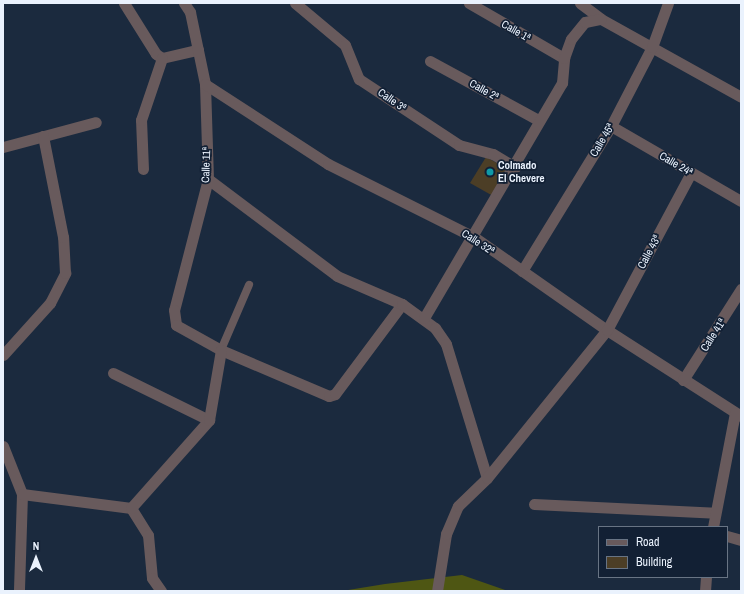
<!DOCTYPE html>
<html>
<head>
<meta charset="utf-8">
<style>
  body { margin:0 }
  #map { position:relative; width:744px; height:594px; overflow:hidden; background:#1b2a3e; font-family:"Archivo Narrow",sans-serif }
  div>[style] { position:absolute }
  .green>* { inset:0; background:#4e5613 }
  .building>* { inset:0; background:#4c3e26 }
  .service>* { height:8px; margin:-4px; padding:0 4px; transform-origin:4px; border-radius:4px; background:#685a5c }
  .minor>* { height:11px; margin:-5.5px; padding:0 5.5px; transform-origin:5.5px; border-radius:5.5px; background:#685a5c }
  .dots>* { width:11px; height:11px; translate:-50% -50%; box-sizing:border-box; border:2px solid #122034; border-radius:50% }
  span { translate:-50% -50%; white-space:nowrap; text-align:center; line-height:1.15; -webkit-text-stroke:3.5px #122034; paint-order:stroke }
  .street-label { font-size:11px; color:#eaf2fd }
  .poi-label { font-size:11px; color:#eaf2fd; font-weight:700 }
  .left { translate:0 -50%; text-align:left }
  .frame { position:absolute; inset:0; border:4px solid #eaf2fd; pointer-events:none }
  .legend { position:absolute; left:598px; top:526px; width:130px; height:52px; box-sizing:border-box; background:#122034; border:1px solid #687484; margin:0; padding:5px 7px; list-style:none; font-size:12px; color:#eaf2fd }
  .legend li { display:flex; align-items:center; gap:8px; height:20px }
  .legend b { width:20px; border:1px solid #687484 }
  .north { position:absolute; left:16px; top:538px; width:40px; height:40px; -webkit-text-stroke:3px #122034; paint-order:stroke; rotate:0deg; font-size:11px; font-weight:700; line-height:16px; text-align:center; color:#eaf2fd }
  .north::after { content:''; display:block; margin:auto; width:14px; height:18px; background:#eaf2fd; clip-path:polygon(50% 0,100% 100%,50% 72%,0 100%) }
</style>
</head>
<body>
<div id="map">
  <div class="green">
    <i style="clip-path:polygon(462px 575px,508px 591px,342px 591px,385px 584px)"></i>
  </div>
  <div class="building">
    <i style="clip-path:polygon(486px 157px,506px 168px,493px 196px,470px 183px)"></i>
  </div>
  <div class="service">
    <i style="left:221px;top:350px;width:71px;rotate:-66.7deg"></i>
  </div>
  <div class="minor">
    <i style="left:124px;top:3px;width:60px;rotate:57.9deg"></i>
    <i style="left:156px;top:54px;width:7px;rotate:34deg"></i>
    <i style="left:162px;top:58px;width:37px;rotate:-13deg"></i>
    <i style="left:184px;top:3px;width:11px;rotate:56deg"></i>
    <i style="left:190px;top:12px;width:74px;rotate:78.2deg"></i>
    <i style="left:205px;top:84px;width:95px;rotate:88.2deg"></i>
    <i style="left:208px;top:179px;width:135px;rotate:104.5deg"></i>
    <i style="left:174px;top:310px;width:15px;rotate:82deg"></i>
    <i style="left:176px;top:325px;width:51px;rotate:29.1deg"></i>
    <i style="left:221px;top:350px;width:117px;rotate:23.1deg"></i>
    <i style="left:329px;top:396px;width:6px;rotate:-18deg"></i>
    <i style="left:335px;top:394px;width:112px;rotate:-53.3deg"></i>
    <i style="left:295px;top:3px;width:65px;rotate:40deg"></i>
    <i style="left:345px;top:45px;width:37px;rotate:68deg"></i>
    <i style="left:359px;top:79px;width:120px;rotate:33.4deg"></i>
    <i style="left:459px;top:145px;width:35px;rotate:15deg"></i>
    <i style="left:493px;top:154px;width:26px;rotate:31deg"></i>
    <i style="left:469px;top:3px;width:110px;rotate:30.1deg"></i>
    <i style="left:580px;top:3px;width:26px;rotate:37deg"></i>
    <i style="left:601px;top:19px;width:160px;rotate:29.1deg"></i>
    <i style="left:430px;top:61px;width:123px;rotate:28.6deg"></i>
    <i style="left:205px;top:84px;width:147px;rotate:33deg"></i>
    <i style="left:328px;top:164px;width:163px;rotate:26.6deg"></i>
    <i style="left:474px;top:237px;width:162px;rotate:35deg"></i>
    <i style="left:607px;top:330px;width:159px;rotate:32.7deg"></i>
    <i style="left:611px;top:126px;width:150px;rotate:30deg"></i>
    <i style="left:3px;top:147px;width:96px;rotate:-15deg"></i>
    <i style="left:143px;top:169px;width:49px;rotate:-92.3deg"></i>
    <i style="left:141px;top:120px;width:65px;rotate:-71.3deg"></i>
    <i style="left:208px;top:179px;width:161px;rotate:36.9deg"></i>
    <i style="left:337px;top:276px;width:71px;rotate:23.3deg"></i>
    <i style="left:402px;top:304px;width:41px;rotate:36deg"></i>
    <i style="left:435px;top:328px;width:19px;rotate:55deg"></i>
    <i style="left:446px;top:344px;width:140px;rotate:73deg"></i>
    <i style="left:522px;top:271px;width:170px;rotate:-58.5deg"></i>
    <i style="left:611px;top:126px;width:89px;rotate:-62.6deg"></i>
    <i style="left:652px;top:47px;width:47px;rotate:-70deg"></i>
    <i style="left:424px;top:318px;width:273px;rotate:-59.6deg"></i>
    <i style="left:562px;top:83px;width:25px;rotate:-85deg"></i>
    <i style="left:564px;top:58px;width:20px;rotate:-70deg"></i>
    <i style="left:571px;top:39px;width:22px;rotate:-51deg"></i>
    <i style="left:585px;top:22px;width:16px;rotate:-11deg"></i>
    <i style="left:3px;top:355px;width:70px;rotate:-47.9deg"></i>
    <i style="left:50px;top:303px;width:34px;rotate:-63deg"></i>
    <i style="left:65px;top:273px;width:36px;rotate:-93deg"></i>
    <i style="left:63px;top:237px;width:103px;rotate:-101.2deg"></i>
    <i style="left:113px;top:373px;width:107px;rotate:26.1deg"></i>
    <i style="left:683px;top:380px;width:108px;rotate:-57.5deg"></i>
    <i style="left:3px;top:446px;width:52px;rotate:68.4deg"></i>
    <i style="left:22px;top:494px;width:97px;rotate:91.8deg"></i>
    <i style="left:22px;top:494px;width:110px;rotate:7.3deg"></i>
    <i style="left:131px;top:508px;width:32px;rotate:58deg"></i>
    <i style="left:148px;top:535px;width:43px;rotate:84.7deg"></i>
    <i style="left:152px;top:578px;width:16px;rotate:55deg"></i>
    <i style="left:534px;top:504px;width:181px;rotate:2.8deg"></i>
    <i style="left:131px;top:508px;width:118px;rotate:-48.4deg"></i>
    <i style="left:209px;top:420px;width:71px;rotate:-80.3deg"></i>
    <i style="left:713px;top:527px;width:116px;rotate:-79.1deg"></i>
    <i style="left:727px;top:536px;width:15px;rotate:16deg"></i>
    <i style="left:437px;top:591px;width:58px;rotate:-81deg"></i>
    <i style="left:446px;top:534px;width:30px;rotate:-67deg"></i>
    <i style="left:458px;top:506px;width:40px;rotate:-44deg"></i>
    <i style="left:487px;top:478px;width:191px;rotate:-51deg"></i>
    <i style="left:607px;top:330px;width:178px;rotate:-61.9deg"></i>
    <i style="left:705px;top:591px;width:14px;rotate:-86deg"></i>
  </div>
  <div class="dots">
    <i style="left:490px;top:172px;background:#0f9aa8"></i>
  </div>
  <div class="street-label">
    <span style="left:516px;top:31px;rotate:30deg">Calle 1ª</span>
    <span style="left:484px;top:90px;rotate:29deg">Calle 2ª</span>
    <span style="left:392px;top:100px;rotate:35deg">Calle 3ª</span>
    <span style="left:602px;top:140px;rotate:-59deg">Calle 45ª</span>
    <span style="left:676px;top:164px;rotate:30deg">Calle 24ª</span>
    <span style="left:206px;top:165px;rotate:-88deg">Calle 11ª</span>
    <span style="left:478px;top:242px;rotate:33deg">Calle 32ª</span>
    <span style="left:649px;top:252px;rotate:-62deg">Calle 43ª</span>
    <span style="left:713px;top:335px;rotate:-57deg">Calle 41ª</span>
  </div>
  <div class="poi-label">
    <span class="left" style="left:498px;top:172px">Colmado<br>El Chevere</span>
  </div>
  <div class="frame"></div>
  <ul class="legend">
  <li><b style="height:5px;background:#685a5c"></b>Road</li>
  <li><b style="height:11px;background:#4c3e26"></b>Building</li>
  </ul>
  <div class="north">N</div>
</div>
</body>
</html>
